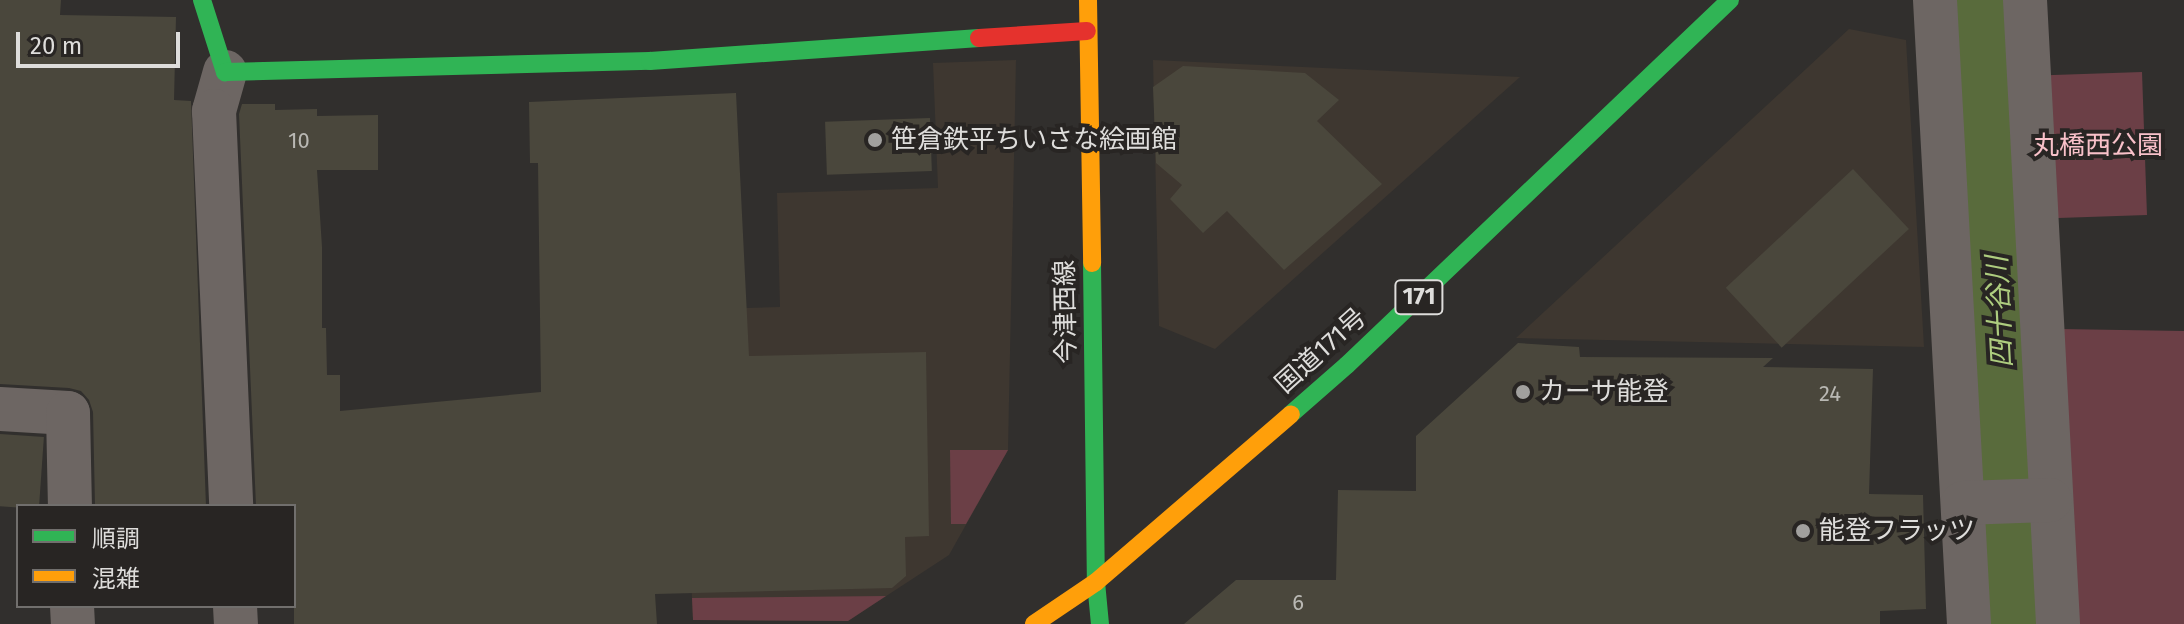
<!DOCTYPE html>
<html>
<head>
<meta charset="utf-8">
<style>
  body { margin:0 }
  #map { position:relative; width:2184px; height:624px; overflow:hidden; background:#312f2d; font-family:"Fira Sans","Noto Sans JP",sans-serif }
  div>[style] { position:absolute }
  .built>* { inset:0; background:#3e3730 }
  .green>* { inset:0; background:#6b3f46; transform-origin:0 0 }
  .river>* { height:98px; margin:-49px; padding:0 49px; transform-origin:49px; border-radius:49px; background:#596b3c }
  .building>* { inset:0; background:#4a473c; transform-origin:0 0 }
  .street>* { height:44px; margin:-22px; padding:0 22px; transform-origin:22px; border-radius:22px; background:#6d6663 }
  .fast>* { height:18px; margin:-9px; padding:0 9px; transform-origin:9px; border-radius:9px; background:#30b455 }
  .slow>* { height:18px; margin:-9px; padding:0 9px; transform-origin:9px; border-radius:9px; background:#ff9f0a }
  .jam>* { height:18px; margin:-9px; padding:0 9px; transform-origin:9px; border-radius:9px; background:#e5322d }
  .dots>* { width:22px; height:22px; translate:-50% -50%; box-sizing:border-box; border:4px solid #282523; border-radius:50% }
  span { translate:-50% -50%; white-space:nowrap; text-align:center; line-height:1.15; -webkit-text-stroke:8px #282523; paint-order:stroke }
  .number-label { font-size:22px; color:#b9b8b3 }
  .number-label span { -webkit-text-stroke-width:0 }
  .shield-label span { padding:2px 6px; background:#282523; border:2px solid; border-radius:6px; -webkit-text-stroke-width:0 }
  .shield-label { font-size:24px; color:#dedddb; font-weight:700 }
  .poi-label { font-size:26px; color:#dedddb }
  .left { translate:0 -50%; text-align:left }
  .park-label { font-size:26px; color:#f9c1c9 }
  .street-label { font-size:26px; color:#dedddb }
  .water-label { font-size:28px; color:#aecd7f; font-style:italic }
  .legend { position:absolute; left:16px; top:504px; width:280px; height:104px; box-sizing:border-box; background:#282523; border:2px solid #716f6d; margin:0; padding:10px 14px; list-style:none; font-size:24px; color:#dedddb }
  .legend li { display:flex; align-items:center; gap:16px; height:40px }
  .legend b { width:40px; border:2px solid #716f6d }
  .scale { position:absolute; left:16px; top:32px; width:164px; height:36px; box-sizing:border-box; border:4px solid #dedddb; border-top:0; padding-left:10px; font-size:24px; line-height:28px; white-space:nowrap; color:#dedddb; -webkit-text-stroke:6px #282523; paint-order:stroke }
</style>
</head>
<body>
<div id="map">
  <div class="built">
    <i style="clip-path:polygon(1849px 29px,1906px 40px,1924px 347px,1516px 338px)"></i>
    <i style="clip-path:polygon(1016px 60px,1008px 450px,949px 555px,848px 621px,693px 620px,679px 310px,780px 307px,777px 193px,938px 188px,933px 63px)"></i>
    <i style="clip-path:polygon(1153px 60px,1520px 77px,1215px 349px,1159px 326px)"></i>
  </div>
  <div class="green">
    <i style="left:2142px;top:72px;width:143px;height:96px;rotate:88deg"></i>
    <i style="clip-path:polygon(2059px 329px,2184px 331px,2184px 624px,2078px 624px)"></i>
    <i style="clip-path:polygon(950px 450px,1008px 450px,966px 524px,951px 524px)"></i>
    <i style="clip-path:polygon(886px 596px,848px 621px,693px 620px,692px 598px)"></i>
  </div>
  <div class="river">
    <i style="left:1985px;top:0;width:625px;rotate:87.16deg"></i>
  </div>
  <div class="building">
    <i style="clip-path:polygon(0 0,61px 0,60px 15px,176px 17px,174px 100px,191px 101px,206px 506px,95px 506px,93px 412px,89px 400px,81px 391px,69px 388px,0 384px)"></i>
    <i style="clip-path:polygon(1183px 66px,1305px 73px,1339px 100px,1317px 121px,1382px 184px,1284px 270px,1227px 211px,1203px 233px,1170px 199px,1182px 185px,1156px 163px,1153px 87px)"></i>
    <i style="clip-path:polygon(736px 93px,749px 356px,926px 352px,929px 536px,905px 537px,906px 576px,892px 588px,655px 594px,657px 624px,294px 624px,294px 506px,256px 506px,239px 114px,242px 104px,275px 104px,275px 110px,317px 109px,317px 116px,378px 115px,378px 170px,317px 170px,322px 247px,322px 328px,326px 328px,327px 375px,340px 375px,340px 411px,541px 392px,538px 163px,530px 163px,529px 102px)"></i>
    <i style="left:930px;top:118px;width:53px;height:105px;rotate:88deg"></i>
    <i style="left:1853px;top:169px;width:82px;height:174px;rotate:47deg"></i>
    <i style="clip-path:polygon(1518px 343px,1579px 347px,1580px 357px,1773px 358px,1763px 367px,1873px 369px,1869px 494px,1923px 495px,1926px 609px,1880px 611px,1880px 624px,1184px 624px,1236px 580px,1336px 580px,1338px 490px,1416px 491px,1416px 436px)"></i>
    <i style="left:0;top:434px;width:44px;height:72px;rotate:4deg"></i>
  </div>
  <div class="street">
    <i style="left:1935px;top:0;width:625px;rotate:86.88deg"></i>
    <i style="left:2025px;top:0;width:625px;rotate:86.97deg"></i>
    <i style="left:225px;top:72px;width:41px;rotate:105.8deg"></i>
    <i style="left:214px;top:111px;width:395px;rotate:87.5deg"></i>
    <i style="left:0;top:409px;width:68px;rotate:3.4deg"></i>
    <i style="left:68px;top:413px;width:93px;rotate:88.8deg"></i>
    <i style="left:1963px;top:503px;width:87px;rotate:-2deg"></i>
    <i style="left:72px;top:606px;width:18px;rotate:87deg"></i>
    <i style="left:235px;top:606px;width:18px;rotate:87deg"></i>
  </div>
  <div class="fast">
    <i style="left:202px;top:0;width:76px;rotate:72.3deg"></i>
    <i style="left:225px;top:72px;width:425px;rotate:-1.5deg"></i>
    <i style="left:650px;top:61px;width:330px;rotate:-4deg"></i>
    <i style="left:1092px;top:263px;width:319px;rotate:89.3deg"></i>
    <i style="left:1096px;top:582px;width:42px;rotate:84.6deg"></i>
    <i style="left:1291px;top:414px;width:74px;rotate:-41.2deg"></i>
    <i style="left:1347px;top:365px;width:529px;rotate:-43.62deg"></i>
  </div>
  <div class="slow">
    <i style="left:1088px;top:0;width:263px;rotate:89.1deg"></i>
    <i style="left:1034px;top:624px;width:75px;rotate:-34.1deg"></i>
    <i style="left:1096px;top:582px;width:257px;rotate:-40.7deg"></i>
  </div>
  <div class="jam">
    <i style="left:979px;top:38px;width:108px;rotate:-3.7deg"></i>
  </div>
  <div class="dots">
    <i style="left:875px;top:140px;background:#a1a09e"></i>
    <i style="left:1523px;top:392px;background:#a1a09e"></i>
    <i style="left:1803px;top:531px;background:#a1a09e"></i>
  </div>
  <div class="number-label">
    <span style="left:299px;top:141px">10</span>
    <span style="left:1830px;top:394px">24</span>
    <span style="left:1298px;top:603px">6</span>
  </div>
  <div class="shield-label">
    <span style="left:1419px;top:297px">171</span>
  </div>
  <div class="poi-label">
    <span class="left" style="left:891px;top:140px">笹倉鉄平ちいさな絵画館</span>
    <span class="left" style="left:1539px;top:392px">カーサ能登</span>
    <span class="left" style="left:1819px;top:531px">能登フラッツ</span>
  </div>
  <div class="park-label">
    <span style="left:2098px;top:146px">丸橋西公園</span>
  </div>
  <div class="street-label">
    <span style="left:1066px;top:312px;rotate:-91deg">今津西線</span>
    <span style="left:1321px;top:351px;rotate:-42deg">国道171号</span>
  </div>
  <div class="water-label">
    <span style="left:2000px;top:312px;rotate:-93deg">四十谷川</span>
  </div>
  <ul class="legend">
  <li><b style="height:10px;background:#30b455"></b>順調</li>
  <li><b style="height:10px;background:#ff9f0a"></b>混雑</li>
  </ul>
  <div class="scale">20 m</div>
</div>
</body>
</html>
